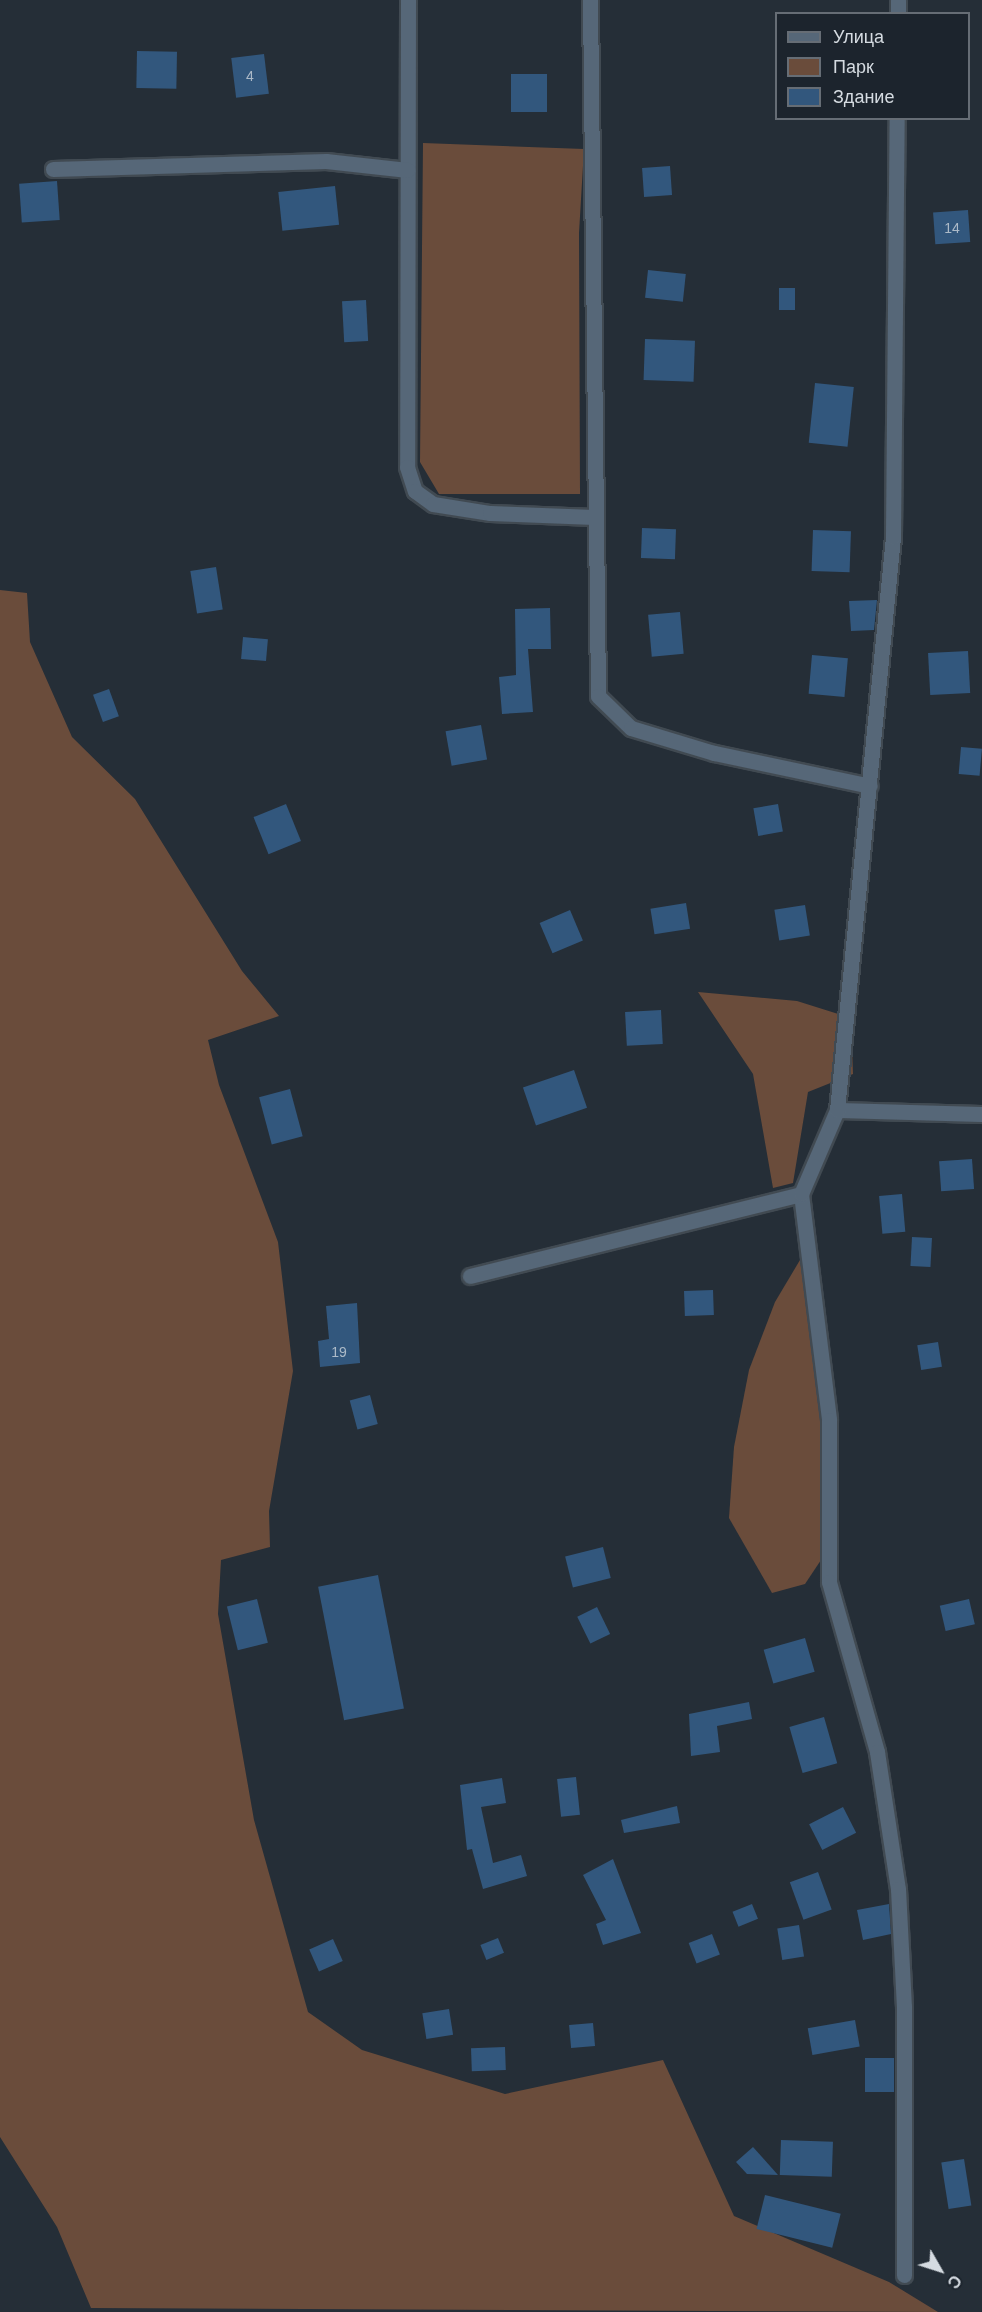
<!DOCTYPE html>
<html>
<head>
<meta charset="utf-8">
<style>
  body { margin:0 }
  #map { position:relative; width:982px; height:2312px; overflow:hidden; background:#252e37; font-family:Arial,sans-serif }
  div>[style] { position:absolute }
  .green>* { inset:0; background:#6a4c3b }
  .building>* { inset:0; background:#32577d; transform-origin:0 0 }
  .roads { filter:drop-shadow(2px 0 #414a52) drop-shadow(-2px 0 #414a52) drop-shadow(0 2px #414a52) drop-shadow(0 -2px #414a52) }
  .minor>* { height:15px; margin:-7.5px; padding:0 7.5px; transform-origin:7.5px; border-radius:7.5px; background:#566778 }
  span { translate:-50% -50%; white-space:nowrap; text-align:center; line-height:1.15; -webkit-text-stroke:6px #1c242d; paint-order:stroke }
  .number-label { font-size:14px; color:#acbac8 }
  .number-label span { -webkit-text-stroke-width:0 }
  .legend { position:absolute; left:775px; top:12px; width:195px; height:108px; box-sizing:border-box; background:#1c242d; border:2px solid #666d75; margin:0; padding:8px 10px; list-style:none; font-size:18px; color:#d5dbe1 }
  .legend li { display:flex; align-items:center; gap:12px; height:30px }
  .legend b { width:30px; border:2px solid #666d75 }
  .north { position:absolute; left:910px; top:2240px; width:60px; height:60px; -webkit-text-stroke:4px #1c242d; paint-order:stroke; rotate:129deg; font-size:16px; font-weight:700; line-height:24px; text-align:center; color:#d5dbe1 }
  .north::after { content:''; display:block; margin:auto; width:21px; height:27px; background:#d5dbe1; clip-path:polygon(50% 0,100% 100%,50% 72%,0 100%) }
</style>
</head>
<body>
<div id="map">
  <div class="green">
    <i style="clip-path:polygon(423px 143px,584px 149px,579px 233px,580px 494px,439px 494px,420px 462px)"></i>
    <i style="clip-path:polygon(0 590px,27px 593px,30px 642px,72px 737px,135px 799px,242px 971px,279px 1016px,208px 1040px,219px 1085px,278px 1242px,293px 1371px,269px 1511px,270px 1547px,221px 1560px,218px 1614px,254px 1820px,308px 2012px,362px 2050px,505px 2094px,663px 2060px,734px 2216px,889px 2282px,938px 2312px,91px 2308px,57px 2227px,0 2137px)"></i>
    <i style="clip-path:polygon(698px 992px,797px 1001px,851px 1018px,853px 1074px,808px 1092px,793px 1183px,773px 1188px,753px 1074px)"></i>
    <i style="clip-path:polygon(800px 1260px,838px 1498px,823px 1557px,805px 1584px,772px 1593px,729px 1518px,734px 1447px,749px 1370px,775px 1302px)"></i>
  </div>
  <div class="building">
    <i style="left:137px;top:51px;width:40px;height:37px;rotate:1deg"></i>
    <i style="left:264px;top:54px;width:40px;height:33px;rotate:83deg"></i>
    <i style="left:511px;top:74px;width:36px;height:38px"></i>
    <i style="left:670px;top:166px;width:29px;height:28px;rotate:86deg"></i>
    <i style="left:57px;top:181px;width:39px;height:38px;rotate:86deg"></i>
    <i style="left:335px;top:186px;width:39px;height:57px;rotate:84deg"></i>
    <i style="left:968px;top:210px;width:32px;height:35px;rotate:86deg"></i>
    <i style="left:648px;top:270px;width:38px;height:28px;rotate:6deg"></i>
    <i style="left:779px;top:288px;width:16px;height:22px"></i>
    <i style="left:366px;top:300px;width:41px;height:24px;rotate:87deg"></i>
    <i style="left:645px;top:339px;width:50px;height:41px;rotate:2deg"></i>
    <i style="left:815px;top:383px;width:39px;height:60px;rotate:6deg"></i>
    <i style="left:642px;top:528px;width:34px;height:30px;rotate:2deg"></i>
    <i style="left:813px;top:530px;width:38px;height:41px;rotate:2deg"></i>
    <i style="left:216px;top:567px;width:43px;height:26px;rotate:81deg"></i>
    <i style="clip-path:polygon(877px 600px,874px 630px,851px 631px,849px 601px)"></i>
    <i style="clip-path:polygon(550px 608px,551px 649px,528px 649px,533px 712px,502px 714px,499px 677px,516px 675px,515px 609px)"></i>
    <i style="left:680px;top:612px;width:42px;height:32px;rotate:85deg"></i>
    <i style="left:243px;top:637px;width:25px;height:22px;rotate:5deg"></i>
    <i style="left:968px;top:651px;width:42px;height:40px;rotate:87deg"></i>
    <i style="left:812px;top:655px;width:36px;height:39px;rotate:5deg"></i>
    <i style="left:109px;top:689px;width:29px;height:17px;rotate:70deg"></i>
    <i style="left:481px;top:725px;width:35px;height:36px;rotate:80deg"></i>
    <i style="left:961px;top:747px;width:21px;height:27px;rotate:5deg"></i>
    <i style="left:286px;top:804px;width:40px;height:35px;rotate:68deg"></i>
    <i style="left:778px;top:804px;width:28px;height:25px;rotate:80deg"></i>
    <i style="left:686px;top:903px;width:26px;height:36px;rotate:81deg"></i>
    <i style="left:805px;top:905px;width:31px;height:31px;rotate:81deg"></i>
    <i style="left:570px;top:910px;width:33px;height:33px;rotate:67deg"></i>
    <i style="left:661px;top:1010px;width:34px;height:36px;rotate:87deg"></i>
    <i style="left:574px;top:1070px;width:40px;height:54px;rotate:71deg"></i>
    <i style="left:290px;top:1089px;width:49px;height:32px;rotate:75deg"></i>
    <i style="left:972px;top:1159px;width:30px;height:33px;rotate:86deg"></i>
    <i style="left:902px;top:1194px;width:38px;height:23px;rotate:85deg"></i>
    <i style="left:912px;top:1237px;width:20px;height:29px;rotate:3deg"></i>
    <i style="left:713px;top:1290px;width:25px;height:29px;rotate:88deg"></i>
    <i style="clip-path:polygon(357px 1303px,360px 1363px,320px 1367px,318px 1341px,329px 1339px,326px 1306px)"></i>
    <i style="left:938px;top:1342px;width:25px;height:21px;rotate:81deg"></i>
    <i style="left:370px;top:1395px;width:30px;height:21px;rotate:75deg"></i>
    <i style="left:603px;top:1547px;width:32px;height:39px;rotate:76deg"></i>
    <i style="left:378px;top:1575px;width:136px;height:61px;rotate:79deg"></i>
    <i style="left:257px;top:1599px;width:45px;height:31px;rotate:76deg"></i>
    <i style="left:969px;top:1599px;width:26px;height:30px;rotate:77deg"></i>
    <i style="left:597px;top:1607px;width:30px;height:22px;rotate:64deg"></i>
    <i style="left:805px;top:1638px;width:35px;height:43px;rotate:74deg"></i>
    <i style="clip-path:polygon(749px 1702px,752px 1719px,717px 1726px,720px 1752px,691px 1756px,689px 1714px)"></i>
    <i style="left:824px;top:1717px;width:48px;height:36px;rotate:74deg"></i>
    <i style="left:576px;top:1777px;width:38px;height:19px;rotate:84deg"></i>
    <i style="clip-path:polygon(502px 1778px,506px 1803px,481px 1807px,493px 1863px,521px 1855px,527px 1876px,483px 1889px,472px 1849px,467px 1850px,460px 1785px)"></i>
    <i style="clip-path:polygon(677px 1806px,680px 1823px,624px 1833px,621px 1820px)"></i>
    <i style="left:843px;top:1807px;width:29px;height:38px;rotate:63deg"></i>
    <i style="clip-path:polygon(613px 1859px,641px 1933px,603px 1945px,596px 1924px,606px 1920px,583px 1875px)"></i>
    <i style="left:818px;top:1872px;width:40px;height:30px;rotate:70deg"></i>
    <i style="left:752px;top:1904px;width:16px;height:21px;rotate:68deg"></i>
    <i style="clip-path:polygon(889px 1904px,891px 1934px,863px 1940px,857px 1910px)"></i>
    <i style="left:799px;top:1925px;width:32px;height:22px;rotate:81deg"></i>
    <i style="left:712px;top:1934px;width:22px;height:25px;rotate:69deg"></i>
    <i style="left:498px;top:1938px;width:16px;height:19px;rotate:68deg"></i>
    <i style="left:333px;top:1939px;width:24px;height:26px;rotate:66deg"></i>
    <i style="left:449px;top:2009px;width:26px;height:27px;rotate:81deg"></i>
    <i style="left:855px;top:2020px;width:27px;height:48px;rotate:80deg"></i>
    <i style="left:593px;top:2023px;width:23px;height:24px;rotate:85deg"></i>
    <i style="left:505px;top:2047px;width:23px;height:34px;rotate:88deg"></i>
    <i style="left:894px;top:2058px;width:34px;height:29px;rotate:90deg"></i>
    <i style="left:781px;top:2140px;width:52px;height:35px;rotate:2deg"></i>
    <i style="clip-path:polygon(753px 2147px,778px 2175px,747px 2174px,736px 2162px)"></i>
    <i style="left:964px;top:2159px;width:47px;height:23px;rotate:81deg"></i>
    <i style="left:765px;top:2195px;width:78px;height:35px;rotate:14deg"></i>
  </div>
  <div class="roads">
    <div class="minor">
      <i style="left:408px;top:0;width:467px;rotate:90.1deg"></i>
      <i style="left:407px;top:467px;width:25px;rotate:72deg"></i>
      <i style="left:415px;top:491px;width:22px;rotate:36deg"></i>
      <i style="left:433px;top:504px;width:58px;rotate:9deg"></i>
      <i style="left:490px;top:513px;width:104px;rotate:2.2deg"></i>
      <i style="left:590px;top:0;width:696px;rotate:89.34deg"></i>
      <i style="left:598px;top:696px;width:46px;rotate:44.1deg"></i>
      <i style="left:631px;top:728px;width:87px;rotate:16.8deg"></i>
      <i style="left:714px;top:753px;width:159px;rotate:11.9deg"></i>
      <i style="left:898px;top:14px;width:14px;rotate:-90deg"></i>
      <i style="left:53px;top:169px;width:273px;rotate:-1.7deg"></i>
      <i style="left:326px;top:161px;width:82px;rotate:6.3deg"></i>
      <i style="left:837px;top:1110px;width:145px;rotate:1.6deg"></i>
      <i style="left:801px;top:1194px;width:228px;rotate:82.9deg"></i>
      <i style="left:829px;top:1420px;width:162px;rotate:90deg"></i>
      <i style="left:829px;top:1582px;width:177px;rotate:74.2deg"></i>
      <i style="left:877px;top:1752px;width:139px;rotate:81.3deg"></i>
      <i style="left:898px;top:1889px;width:118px;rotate:87.1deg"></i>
      <i style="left:904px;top:2007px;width:268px;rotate:90deg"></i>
      <i style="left:470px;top:1276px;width:341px;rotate:-13.9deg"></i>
      <i style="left:801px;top:1194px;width:91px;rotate:-66.8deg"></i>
      <i style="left:837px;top:1110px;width:576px;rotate:-84.42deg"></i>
      <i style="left:893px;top:537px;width:419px;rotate:-89.5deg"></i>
    </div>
  </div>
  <div class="number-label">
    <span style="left:250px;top:76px">4</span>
    <span style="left:952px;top:228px">14</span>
    <span style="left:339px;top:1352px">19</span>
  </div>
  <ul class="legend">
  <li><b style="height:8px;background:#566778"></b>Улица</li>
  <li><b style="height:16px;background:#6a4c3b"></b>Парк</li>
  <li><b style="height:16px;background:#32577d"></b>Здание</li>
  </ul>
  <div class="north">С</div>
</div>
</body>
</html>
